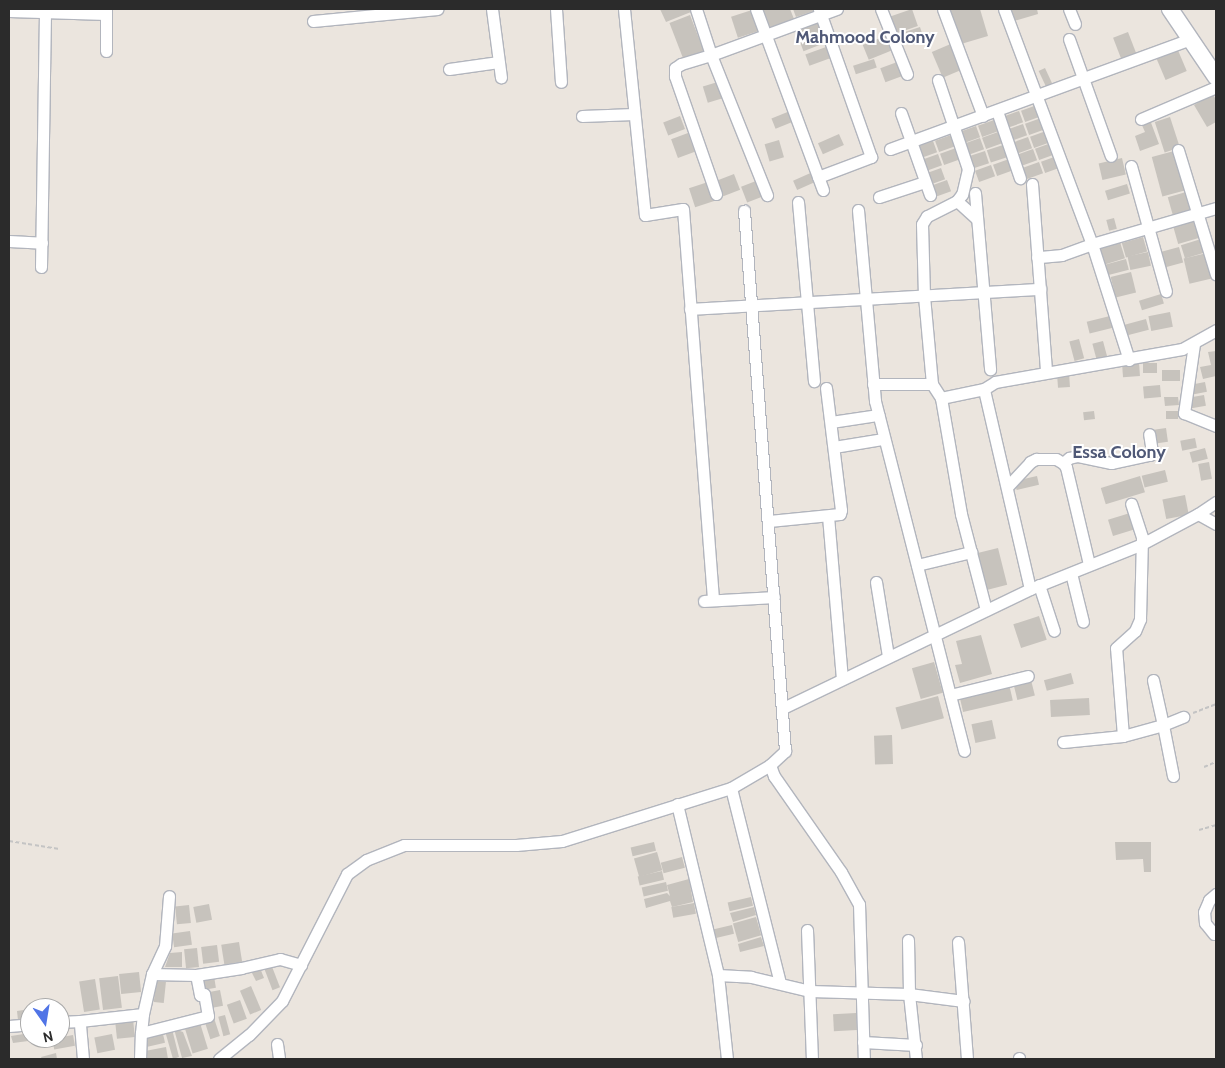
<!DOCTYPE html>
<html>
<head>
<meta charset="utf-8">
<style>
  body { margin:0 }
  #map { position:relative; width:1225px; height:1068px; overflow:hidden; background:#ebe5de; font-family:Cabin,sans-serif }
  div>[style] { position:absolute }
  .building>* { inset:0; background:#c7c3bd; transform-origin:0 0 }
  .path>* { height:2px; margin-top:-1px; transform-origin:0; background:repeating-linear-gradient(90deg,#c4c4c4 0 4px,transparent 0 6.5px) }
  .roads { filter:drop-shadow(1px 0 #b2b5bd) drop-shadow(-1px 0 #b2b5bd) drop-shadow(0 1px #b2b5bd) drop-shadow(0 -1px #b2b5bd) }
  .street>* { height:11px; margin:-5.5px; padding:0 5.5px; transform-origin:5.5px; border-radius:5.5px; background:#fff }
  .secondary>* { height:16px; margin:-8px; padding:0 8px; transform-origin:8px; border-radius:8px; background:#fff }
  span { translate:-50% -50%; white-space:nowrap; text-align:center; line-height:1.15; -webkit-text-stroke:4px #fff; paint-order:stroke }
  .neighbourhood-label { font-size:18px; color:#505977; font-weight:700 }
  .frame { position:absolute; inset:0; border:10px solid #2b2b2b; pointer-events:none }
  .north { position:absolute; left:20px; top:998px; width:50px; height:50px; box-sizing:border-box; background:#fff; border:1px solid #aaa; border-radius:50%; rotate:167deg; font-size:14px; font-weight:700; line-height:20px; text-align:center; color:#2b2b2b }
  .north::after { content:''; display:block; margin:auto; width:18px; height:22px; background:#5074e6; clip-path:polygon(50% 0,100% 100%,50% 72%,0 100%) }
</style>
</head>
<body>
<div id="map">
  <div class="building">
    <i style="clip-path:polygon(660px 9px,690px 9px,691px 12px,666px 22px)"></i>
    <i style="clip-path:polygon(763px 9px,790px 9px,794px 19px,770px 28px)"></i>
    <i style="clip-path:polygon(793px 9px,820px 9px,796px 17px)"></i>
    <i style="left:912px;top:9px;width:18px;height:23px;rotate:71deg"></i>
    <i style="clip-path:polygon(955px 9px,980px 9px,988px 36px,961px 44px,950px 10px)"></i>
    <i style="clip-path:polygon(1010px 9px,1037px 9px,1038px 14px,1014px 21px)"></i>
    <i style="left:752px;top:10px;width:22px;height:22px;rotate:72deg"></i>
    <i style="left:690px;top:15px;width:39px;height:22px;rotate:69deg"></i>
    <i style="left:818px;top:22px;width:22px;height:24px;rotate:69deg"></i>
    <i style="left:920px;top:27px;width:9px;height:20px;rotate:72deg"></i>
    <i style="left:1128px;top:32px;width:25px;height:16px;rotate:69deg"></i>
    <i style="left:885px;top:36px;width:16px;height:24px;rotate:68deg"></i>
    <i style="left:953px;top:43px;width:28px;height:23px;rotate:67deg"></i>
    <i style="left:826px;top:47px;width:12px;height:22px;rotate:70deg"></i>
    <i style="left:1177px;top:48px;width:25px;height:23px;rotate:67deg"></i>
    <i style="left:874px;top:59px;width:9px;height:22px;rotate:72deg"></i>
    <i style="left:900px;top:61px;width:15px;height:21px;rotate:70deg"></i>
    <i style="left:1045px;top:68px;width:17px;height:7px;rotate:65deg"></i>
    <i style="left:721px;top:81px;width:17px;height:19px;rotate:73deg"></i>
    <i style="clip-path:polygon(1213px 94px,1216px 100px,1216px 122px,1207px 127px,1194px 105px)"></i>
    <i style="left:1037px;top:105px;width:12px;height:17px;rotate:70deg"></i>
    <i style="left:790px;top:111px;width:11px;height:20px;rotate:68deg"></i>
    <i style="left:1019px;top:111px;width:12px;height:17px;rotate:70deg"></i>
    <i style="left:680px;top:116px;width:14px;height:18px;rotate:69deg"></i>
    <i style="left:1170px;top:117px;width:32px;height:16px;rotate:72deg"></i>
    <i style="left:1041px;top:118px;width:12px;height:17px;rotate:70deg"></i>
    <i style="left:994px;top:120px;width:12px;height:17px;rotate:70deg"></i>
    <i style="clip-path:polygon(1150px 120px,1159px 144px,1140px 151px,1135px 136px,1145px 132px,1141px 123px)"></i>
    <i style="left:1023px;top:124px;width:12px;height:17px;rotate:70deg"></i>
    <i style="left:976px;top:126px;width:12px;height:17px;rotate:70deg"></i>
    <i style="left:1046px;top:131px;width:12px;height:17px;rotate:70deg"></i>
    <i style="left:998px;top:132px;width:12px;height:17px;rotate:70deg"></i>
    <i style="left:688px;top:133px;width:20px;height:18px;rotate:70deg"></i>
    <i style="left:839px;top:134px;width:12px;height:23px;rotate:66deg"></i>
    <i style="left:951px;top:135px;width:12px;height:17px;rotate:70deg"></i>
    <i style="left:1028px;top:137px;width:12px;height:17px;rotate:70deg"></i>
    <i style="left:980px;top:138px;width:12px;height:17px;rotate:70deg"></i>
    <i style="left:779px;top:140px;width:18px;height:15px;rotate:74deg"></i>
    <i style="left:933px;top:141px;width:12px;height:17px;rotate:70deg"></i>
    <i style="left:1051px;top:143px;width:12px;height:17px;rotate:70deg"></i>
    <i style="left:1003px;top:145px;width:13px;height:17px;rotate:72deg"></i>
    <i style="left:956px;top:148px;width:12px;height:17px;rotate:70deg"></i>
    <i style="left:1033px;top:149px;width:12px;height:17px;rotate:70deg"></i>
    <i style="left:985px;top:151px;width:13px;height:17px;rotate:72deg"></i>
    <i style="left:1174px;top:151px;width:41px;height:23px;rotate:75deg"></i>
    <i style="left:938px;top:154px;width:12px;height:17px;rotate:70deg"></i>
    <i style="left:1057px;top:156px;width:12px;height:17px;rotate:70deg"></i>
    <i style="left:1122px;top:158px;width:17px;height:24px;rotate:77deg"></i>
    <i style="left:1009px;top:159px;width:12px;height:17px;rotate:70deg"></i>
    <i style="left:1039px;top:162px;width:12px;height:17px;rotate:70deg"></i>
    <i style="left:991px;top:165px;width:12px;height:17px;rotate:70deg"></i>
    <i style="left:941px;top:168px;width:12px;height:17px;rotate:70deg"></i>
    <i style="left:815px;top:171px;width:10px;height:24px;rotate:66deg"></i>
    <i style="left:734px;top:174px;width:17px;height:18px;rotate:69deg"></i>
    <i style="left:947px;top:180px;width:12px;height:17px;rotate:70deg"></i>
    <i style="left:756px;top:181px;width:17px;height:16px;rotate:69deg"></i>
    <i style="left:708px;top:182px;width:20px;height:20px;rotate:72deg"></i>
    <i style="left:1127px;top:184px;width:10px;height:23px;rotate:73deg"></i>
    <i style="left:1186px;top:192px;width:19px;height:19px;rotate:74deg"></i>
    <i style="left:1114px;top:218px;width:11px;height:8px;rotate:75deg"></i>
    <i style="left:1196px;top:219px;width:19px;height:24px;rotate:74deg"></i>
    <i style="left:1143px;top:237px;width:15px;height:22px;rotate:74deg"></i>
    <i style="left:1201px;top:239px;width:14px;height:21px;rotate:73deg"></i>
    <i style="left:1120px;top:242px;width:17px;height:21px;rotate:73deg"></i>
    <i style="left:1179px;top:247px;width:16px;height:21px;rotate:75deg"></i>
    <i style="left:1148px;top:252px;width:14px;height:21px;rotate:78deg"></i>
    <i style="left:1207px;top:253px;width:26px;height:24px;rotate:77deg"></i>
    <i style="left:1126px;top:259px;width:11px;height:21px;rotate:75deg"></i>
    <i style="left:1131px;top:272px;width:21px;height:21px;rotate:76deg"></i>
    <i style="left:1161px;top:294px;width:10px;height:23px;rotate:73deg"></i>
    <i style="left:1170px;top:312px;width:15px;height:22px;rotate:79deg"></i>
    <i style="left:1110px;top:316px;width:12px;height:24px;rotate:76deg"></i>
    <i style="left:1146px;top:319px;width:11px;height:25px;rotate:75deg"></i>
    <i style="left:1079px;top:339px;width:20px;height:10px;rotate:75deg"></i>
    <i style="left:1103px;top:341px;width:16px;height:11px;rotate:75deg"></i>
    <i style="clip-path:polygon(1216px 351px,1216px 376px,1203px 379px,1200px 367px,1211px 365px,1208px 352px)"></i>
    <i style="left:1139px;top:362px;width:14px;height:17px;rotate:86deg"></i>
    <i style="left:1157px;top:363px;width:10px;height:14px;rotate:90deg"></i>
    <i style="left:1180px;top:370px;width:11px;height:18px;rotate:90deg"></i>
    <i style="left:1069px;top:373px;width:14px;height:12px;rotate:86deg"></i>
    <i style="left:1205px;top:382px;width:10px;height:17px;rotate:79deg"></i>
    <i style="left:1160px;top:385px;width:12px;height:17px;rotate:85deg"></i>
    <i style="left:1204px;top:395px;width:11px;height:16px;rotate:80deg"></i>
    <i style="clip-path:polygon(1164px 397px,1178px 397px,1179px 405px,1165px 406px)"></i>
    <i style="left:1094px;top:411px;width:8px;height:11px;rotate:83deg"></i>
    <i style="left:1178px;top:411px;width:8px;height:12px;rotate:90deg"></i>
    <i style="left:1166px;top:428px;width:14px;height:14px;rotate:82deg"></i>
    <i style="left:1195px;top:438px;width:10px;height:15px;rotate:79deg"></i>
    <i style="left:1205px;top:448px;width:11px;height:16px;rotate:75deg"></i>
    <i style="left:1209px;top:462px;width:17px;height:11px;rotate:80deg"></i>
    <i style="left:1165px;top:470px;width:12px;height:24px;rotate:76deg"></i>
    <i style="left:1037px;top:476px;width:9px;height:23px;rotate:77deg"></i>
    <i style="left:1140px;top:476px;width:17px;height:41px;rotate:73deg"></i>
    <i style="left:1185px;top:495px;width:20px;height:23px;rotate:79deg"></i>
    <i style="left:1130px;top:513px;width:17px;height:23px;rotate:73deg"></i>
    <i style="left:998px;top:548px;width:38px;height:22px;rotate:76deg"></i>
    <i style="left:1039px;top:616px;width:25px;height:27px;rotate:72deg"></i>
    <i style="clip-path:polygon(981px 635px,992px 674px,960px 683px,955px 665px,962px 664px,956px 641px)"></i>
    <i style="left:934px;top:662px;width:32px;height:23px;rotate:74deg"></i>
    <i style="left:1071px;top:673px;width:11px;height:28px;rotate:75deg"></i>
    <i style="left:1031px;top:680px;width:16px;height:18px;rotate:76deg"></i>
    <i style="left:1009px;top:684px;width:17px;height:51px;rotate:77deg"></i>
    <i style="left:938px;top:696px;width:23px;height:44px;rotate:75deg"></i>
    <i style="left:1089px;top:698px;width:17px;height:39px;rotate:87deg"></i>
    <i style="left:992px;top:720px;width:19px;height:21px;rotate:78deg"></i>
    <i style="left:892px;top:735px;width:29px;height:18px;rotate:88deg"></i>
    <i style="left:654px;top:842px;width:9px;height:24px;rotate:77deg"></i>
    <i style="clip-path:polygon(1115px 842px,1151px 842px,1151px 872px,1144px 872px,1143px 859px,1116px 860px)"></i>
    <i style="left:657px;top:852px;width:19px;height:24px;rotate:74deg"></i>
    <i style="left:682px;top:857px;width:11px;height:22px;rotate:75deg"></i>
    <i style="left:662px;top:871px;width:9px;height:25px;rotate:77deg"></i>
    <i style="clip-path:polygon(689px 879px,693px 902px,672px 907px,670px 901px,646px 908px,644px 899px,667px 893px,670px 896px,667px 885px)"></i>
    <i style="left:666px;top:882px;width:9px;height:25px;rotate:77deg"></i>
    <i style="left:751px;top:897px;width:9px;height:24px;rotate:77deg"></i>
    <i style="left:694px;top:903px;width:11px;height:23px;rotate:80deg"></i>
    <i style="left:209px;top:904px;width:16px;height:16px;rotate:79deg"></i>
    <i style="left:189px;top:905px;width:18px;height:14px;rotate:84deg"></i>
    <i style="clip-path:polygon(754px 907px,756px 915px,733px 922px,730px 913px)"></i>
    <i style="left:756px;top:917px;width:19px;height:24px;rotate:74deg"></i>
    <i style="left:732px;top:925px;width:9px;height:24px;rotate:77deg"></i>
    <i style="left:190px;top:931px;width:14px;height:18px;rotate:82deg"></i>
    <i style="clip-path:polygon(761px 937px,764px 946px,740px 952px,738px 944px)"></i>
    <i style="left:239px;top:942px;width:20px;height:18px;rotate:81deg"></i>
    <i style="left:217px;top:945px;width:17px;height:16px;rotate:83deg"></i>
    <i style="left:197px;top:948px;width:19px;height:13px;rotate:84deg"></i>
    <i style="clip-path:polygon(182px 952px,182px 967px,165px 967px,170px 953px)"></i>
    <i style="left:271px;top:964px;width:25px;height:8px;rotate:69deg"></i>
    <i style="clip-path:polygon(260px 968px,264px 978px,256px 981px,251px 971px)"></i>
    <i style="left:139px;top:972px;width:20px;height:20px;rotate:84deg"></i>
    <i style="left:118px;top:976px;width:32px;height:19px;rotate:83deg"></i>
    <i style="left:214px;top:976px;width:12px;height:13px;rotate:81deg"></i>
    <i style="left:95px;top:979px;width:31px;height:16px;rotate:81deg"></i>
    <i style="left:156px;top:981px;width:10px;height:21px;rotate:6deg"></i>
    <i style="left:251px;top:986px;width:26px;height:12px;rotate:67deg"></i>
    <i style="left:220px;top:990px;width:16px;height:12px;rotate:79deg"></i>
    <i style="left:240px;top:1000px;width:20px;height:14px;rotate:70deg"></i>
    <i style="clip-path:polygon(30px 1009px,30px 1019px,18px 1020px,17px 1011px)"></i>
    <i style="left:856px;top:1013px;width:17px;height:23px;rotate:87deg"></i>
    <i style="left:225px;top:1015px;width:20px;height:7px;rotate:75deg"></i>
    <i style="left:214px;top:1018px;width:19px;height:10px;rotate:72deg"></i>
    <i style="left:133px;top:1019px;width:18px;height:18px;rotate:84deg"></i>
    <i style="left:200px;top:1023px;width:27px;height:16px;rotate:73deg"></i>
    <i style="clip-path:polygon(172px 1029px,179px 1057px,173px 1059px,165px 1031px)"></i>
    <i style="clip-path:polygon(174px 1029px,183px 1032px,192px 1056px,182px 1058px)"></i>
    <i style="clip-path:polygon(30px 1033px,30px 1038px,36px 1038px,36px 1040px,13px 1043px,11px 1036px)"></i>
    <i style="left:112px;top:1034px;width:16px;height:18px;rotate:79deg"></i>
    <i style="left:163px;top:1034px;width:9px;height:19px;rotate:77deg"></i>
    <i style="left:73px;top:1035px;width:11px;height:21px;rotate:80deg"></i>
    <i style="clip-path:polygon(166px 1047px,168px 1059px,146px 1059px,145px 1051px)"></i>
    <i style="clip-path:polygon(56px 1053px,57px 1059px,42px 1059px,41px 1057px)"></i>
  </div>
  <div class="path">
    <i style="left:1193px;top:713px;width:25px;rotate:-21deg"></i>
    <i style="left:1204px;top:767px;width:13px;rotate:-23deg"></i>
    <i style="left:1199px;top:830px;width:18px;rotate:-16deg"></i>
    <i style="left:9px;top:841px;width:51px;rotate:9.1deg"></i>
  </div>
  <div class="roads">
    <div class="street">
      <i style="left:492px;top:9px;width:69px;rotate:82.5deg"></i>
      <i style="left:556px;top:9px;width:73px;rotate:86.1deg"></i>
      <i style="left:624px;top:9px;width:207px;rotate:84.2deg"></i>
      <i style="left:645px;top:215px;width:38px;rotate:-9deg"></i>
      <i style="left:683px;top:209px;width:392px;rotate:85.6deg"></i>
      <i style="left:696px;top:9px;width:48px;rotate:71.9deg"></i>
      <i style="left:711px;top:55px;width:134px;rotate:-20.1deg"></i>
      <i style="left:756px;top:9px;width:193px;rotate:69.7deg"></i>
      <i style="left:881px;top:9px;width:70px;rotate:68.2deg"></i>
      <i style="left:943px;top:9px;width:114px;rotate:69.5deg"></i>
      <i style="left:1004px;top:9px;width:251px;rotate:69.5deg"></i>
      <i style="left:1092px;top:244px;width:32px;rotate:160deg"></i>
      <i style="left:1062px;top:255px;width:25px;rotate:175deg"></i>
      <i style="left:1069px;top:9px;width:16px;rotate:68deg"></i>
      <i style="left:9px;top:11px;width:97px;rotate:1.8deg"></i>
      <i style="left:313px;top:21px;width:125px;rotate:-5.5deg"></i>
      <i style="left:1069px;top:39px;width:124px;rotate:70.3deg"></i>
      <i style="left:106px;top:51px;width:42px;rotate:-90deg"></i>
      <i style="left:449px;top:69px;width:50px;rotate:-8deg"></i>
      <i style="left:938px;top:80px;width:94px;rotate:71.4deg"></i>
      <i style="left:968px;top:169px;width:26px;rotate:103deg"></i>
      <i style="left:962px;top:194px;width:9px;rotate:126deg"></i>
      <i style="left:957px;top:201px;width:34px;rotate:153deg"></i>
      <i style="left:927px;top:216px;width:9px;rotate:122deg"></i>
      <i style="left:922px;top:224px;width:72px;rotate:88.4deg"></i>
      <i style="left:924px;top:296px;width:88px;rotate:84.8deg"></i>
      <i style="left:932px;top:384px;width:17px;rotate:57deg"></i>
      <i style="left:997px;top:111px;width:71px;rotate:71.1deg"></i>
      <i style="left:901px;top:113px;width:87px;rotate:70.5deg"></i>
      <i style="left:582px;top:116px;width:52px;rotate:-2.2deg"></i>
      <i style="left:1141px;top:119px;width:82px;rotate:-23.1deg"></i>
      <i style="left:890px;top:149px;width:320px;rotate:-20.1deg"></i>
      <i style="left:1178px;top:150px;width:130px;rotate:73deg"></i>
      <i style="left:1131px;top:166px;width:130px;rotate:74.4deg"></i>
      <i style="left:818px;top:177px;width:57px;rotate:-20.7deg"></i>
      <i style="left:871px;top:157px;width:157px;rotate:-109.4deg"></i>
      <i style="left:1032px;top:184px;width:189px;rotate:85.7deg"></i>
      <i style="left:975px;top:193px;width:177px;rotate:85.1deg"></i>
      <i style="left:716px;top:194px;width:125px;rotate:-109.2deg"></i>
      <i style="left:675px;top:76px;width:8px;rotate:-90deg"></i>
      <i style="left:675px;top:68px;width:7px;rotate:-34deg"></i>
      <i style="left:681px;top:64px;width:31px;rotate:-17deg"></i>
      <i style="left:711px;top:55px;width:151px;rotate:68.2deg"></i>
      <i style="left:879px;top:197px;width:48px;rotate:-18.1deg"></i>
      <i style="left:957px;top:201px;width:27px;rotate:42deg"></i>
      <i style="left:798px;top:202px;width:180px;rotate:84.9deg"></i>
      <i style="left:858px;top:210px;width:192px;rotate:84.9deg"></i>
      <i style="left:875px;top:401px;width:361px;rotate:75.7deg"></i>
      <i style="left:9px;top:241px;width:33px;rotate:3deg"></i>
      <i style="left:41px;top:267px;width:258px;rotate:-89.1deg"></i>
      <i style="left:690px;top:309px;width:351px;rotate:-3.3deg"></i>
      <i style="left:1194px;top:344px;width:70px;rotate:98.2deg"></i>
      <i style="left:1184px;top:413px;width:35px;rotate:22deg"></i>
      <i style="left:1129px;top:360px;width:122px;rotate:-107.7deg"></i>
      <i style="left:1092px;top:244px;width:129px;rotate:-16.2deg"></i>
      <i style="left:873px;top:384px;width:59px"></i>
      <i style="left:984px;top:389px;width:44px;rotate:168.2deg"></i>
      <i style="left:941px;top:398px;width:118px;rotate:80.2deg"></i>
      <i style="left:961px;top:514px;width:99px;rotate:75.4deg"></i>
      <i style="left:831px;top:422px;width:48px;rotate:-8.5deg"></i>
      <i style="left:834px;top:447px;width:50px;rotate:-9.3deg"></i>
      <i style="left:1063px;top:463px;width:8px;rotate:-40deg"></i>
      <i style="left:1069px;top:458px;width:9px;rotate:-13deg"></i>
      <i style="left:1078px;top:456px;width:34px;rotate:12deg"></i>
      <i style="left:1111px;top:463px;width:40px;rotate:-12deg"></i>
      <i style="left:1150px;top:455px;width:4px;rotate:-56deg"></i>
      <i style="left:1152px;top:452px;width:18px;rotate:-99deg"></i>
      <i style="left:1007px;top:487px;width:34px;rotate:-47deg"></i>
      <i style="left:1030px;top:462px;width:7px;rotate:-27deg"></i>
      <i style="left:1036px;top:459px;width:20px"></i>
      <i style="left:1056px;top:459px;width:8px;rotate:30deg"></i>
      <i style="left:1063px;top:463px;width:5px;rotate:53deg"></i>
      <i style="left:1066px;top:467px;width:100px;rotate:76.7deg"></i>
      <i style="left:1198px;top:514px;width:21px;rotate:29deg"></i>
      <i style="left:828px;top:516px;width:163px;rotate:85.1deg"></i>
      <i style="left:769px;top:521px;width:71px;rotate:-5.6deg"></i>
      <i style="left:840px;top:514px;width:4px;rotate:-76deg"></i>
      <i style="left:841px;top:510px;width:123px;rotate:-97deg"></i>
      <i style="left:917px;top:565px;width:56px;rotate:-13.5deg"></i>
      <i style="left:1071px;top:573px;width:50px;rotate:76.2deg"></i>
      <i style="left:876px;top:582px;width:75px;rotate:80.8deg"></i>
      <i style="left:1039px;top:585px;width:48px;rotate:71.9deg"></i>
      <i style="left:1030px;top:589px;width:205px;rotate:-103deg"></i>
      <i style="left:984px;top:389px;width:13px;rotate:-32deg"></i>
      <i style="left:995px;top:382px;width:190px;rotate:-10deg"></i>
      <i style="left:1182px;top:349px;width:39px;rotate:-29deg"></i>
      <i style="left:704px;top:601px;width:70px;rotate:-3.3deg"></i>
      <i style="left:1153px;top:680px;width:46px;rotate:77.5deg"></i>
      <i style="left:1163px;top:725px;width:22px;rotate:-22deg"></i>
      <i style="left:950px;top:695px;width:80px;rotate:-13.7deg"></i>
      <i style="left:783px;top:708px;width:274px;rotate:-25.7deg"></i>
      <i style="left:1030px;top:589px;width:118px;rotate:-21.8deg"></i>
      <i style="left:1140px;top:545px;width:66px;rotate:-28.1deg"></i>
      <i style="left:1198px;top:514px;width:22px;rotate:-34deg"></i>
      <i style="left:1123px;top:736px;width:88px;rotate:-94.5deg"></i>
      <i style="left:1116px;top:648px;width:25px;rotate:-42deg"></i>
      <i style="left:1135px;top:631px;width:13px;rotate:-67deg"></i>
      <i style="left:1140px;top:619px;width:82px;rotate:-88.6deg"></i>
      <i style="left:1142px;top:537px;width:35px;rotate:-108deg"></i>
      <i style="left:1063px;top:742px;width:60px;rotate:-5.7deg"></i>
      <i style="left:1123px;top:736px;width:41px;rotate:-15.4deg"></i>
      <i style="left:1163px;top:725px;width:52px;rotate:78.9deg"></i>
      <i style="left:770px;top:765px;width:12px;rotate:70deg"></i>
      <i style="left:774px;top:776px;width:117px;rotate:55.1deg"></i>
      <i style="left:841px;top:872px;width:37px;rotate:61deg"></i>
      <i style="left:859px;top:904px;width:155px;rotate:88.2deg"></i>
      <i style="left:731px;top:788px;width:201px;rotate:75.9deg"></i>
      <i style="left:677px;top:804px;width:176px;rotate:76.5deg"></i>
      <i style="left:718px;top:975px;width:84px;rotate:83.9deg"></i>
      <i style="left:807px;top:930px;width:129px;rotate:87.8deg"></i>
      <i style="left:1214px;top:934px;width:14px;rotate:-129deg"></i>
      <i style="left:1205px;top:923px;width:11px;rotate:-95deg"></i>
      <i style="left:1204px;top:912px;width:13px;rotate:-67deg"></i>
      <i style="left:1209px;top:900px;width:9px;rotate:-41deg"></i>
      <i style="left:908px;top:940px;width:54px;rotate:88.9deg"></i>
      <i style="left:909px;top:994px;width:65px;rotate:83.9deg"></i>
      <i style="left:958px;top:942px;width:117px;rotate:85.6deg"></i>
      <i style="left:152px;top:974px;width:31px;rotate:-65deg"></i>
      <i style="left:165px;top:946px;width:50px;rotate:-85.4deg"></i>
      <i style="left:718px;top:975px;width:33px;rotate:3deg"></i>
      <i style="left:751px;top:977px;width:61px;rotate:13.3deg"></i>
      <i style="left:810px;top:991px;width:99px;rotate:1.7deg"></i>
      <i style="left:909px;top:994px;width:55px;rotate:7.3deg"></i>
      <i style="left:60px;top:1022px;width:20px;rotate:-3deg"></i>
      <i style="left:9px;top:1026px;width:21px;rotate:-5deg"></i>
      <i style="left:141px;top:1033px;width:19px;rotate:-84deg"></i>
      <i style="left:143px;top:1014px;width:41px;rotate:-77.3deg"></i>
      <i style="left:152px;top:974px;width:44px;rotate:1.3deg"></i>
      <i style="left:196px;top:975px;width:46px;rotate:-8.8deg"></i>
      <i style="left:241px;top:968px;width:40px;rotate:-13deg"></i>
      <i style="left:280px;top:959px;width:22px;rotate:16deg"></i>
      <i style="left:863px;top:1042px;width:53px;rotate:3.2deg"></i>
      <i style="left:277px;top:1044px;width:15px;rotate:82deg"></i>
      <i style="left:1019px;top:1058px;width:1px;rotate:90deg"></i>
      <i style="left:83px;top:1059px;width:38px;rotate:-95deg"></i>
      <i style="left:80px;top:1021px;width:63px;rotate:-6.3deg"></i>
      <i style="left:140px;top:1059px;width:26px;rotate:-88deg"></i>
      <i style="left:141px;top:1033px;width:69px;rotate:-14.2deg"></i>
      <i style="left:208px;top:1016px;width:22px;rotate:-100deg"></i>
      <i style="left:204px;top:994px;width:4px;rotate:166deg"></i>
      <i style="left:200px;top:995px;width:20px;rotate:-101deg"></i>
      <i style="left:219px;top:1059px;width:38px;rotate:-39deg"></i>
      <i style="left:249px;top:1035px;width:47px;rotate:-45.9deg"></i>
      <i style="left:282px;top:1001px;width:143px;rotate:-62.9deg"></i>
      <i style="left:347px;top:874px;width:24px;rotate:-36deg"></i>
      <i style="left:366px;top:860px;width:41px;rotate:-21.5deg"></i>
      <i style="left:404px;top:845px;width:112px"></i>
      <i style="left:516px;top:845px;width:46px;rotate:-5deg"></i>
      <i style="left:562px;top:841px;width:177px;rotate:-17.4deg"></i>
      <i style="left:731px;top:788px;width:45px;rotate:-30.5deg"></i>
      <i style="left:770px;top:765px;width:21px;rotate:-43deg"></i>
      <i style="left:785px;top:751px;width:542px;rotate:-94.34deg"></i>
    </div>
    <div class="secondary">
      <i style="left:1170px;top:9px;width:82px;rotate:55.9deg"></i>
    </div>
  </div>
  <div class="neighbourhood-label">
    <span style="left:865px;top:37px">Mahmood Colony</span>
    <span style="left:1119px;top:452px">Essa Colony</span>
  </div>
  <div class="frame"></div>
  <div class="north">N</div>
</div>
</body>
</html>
